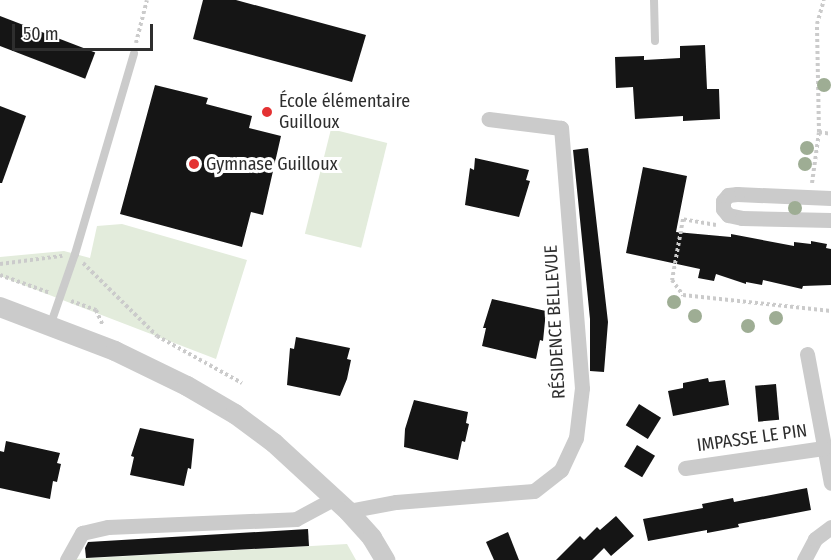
<!DOCTYPE html>
<html>
<head>
<meta charset="utf-8">
<style>
  body { margin:0 }
  #map { position:relative; width:831px; height:560px; overflow:hidden; background:#fff; font-family:"Fira Sans Condensed",sans-serif }
  div>[style] { position:absolute }
  .green>* { inset:0; background:#e3ecdc; transform-origin:0 0 }
  .building>* { inset:0; background:#151515; transform-origin:0 0 }
  .path>* { height:4px; margin-top:-2px; transform-origin:0; background:repeating-linear-gradient(90deg,#cbcbcb 0 3px,transparent 0 6px) }
  .service>* { height:8px; margin:-4px; padding:0 4px; transform-origin:4px; border-radius:4px; background:#cbcbcb }
  .minor>* { height:15px; margin:-7.5px; padding:0 7.5px; transform-origin:7.5px; border-radius:7.5px; background:#cbcbcb }
  .tertiary>* { height:20px; margin:-10px; padding:0 10px; transform-origin:10px; border-radius:10px; background:#cbcbcb }
  .trees>* { width:14px; height:14px; margin:-7px; border-radius:50%; background:#9ead94 }
  .dots>* { width:16px; height:16px; translate:-50% -50%; box-sizing:border-box; border:3px solid #fff; border-radius:50% }
  span { translate:-50% -50%; white-space:nowrap; text-align:center; line-height:1.15; -webkit-text-stroke:6px #fff; paint-order:stroke }
  .poi-label { font-size:18px; color:#2e2e2e }
  .left { translate:0 -50%; text-align:left }
  .street-label { font-size:18px; color:#2e2e2e }
  .scale { position:absolute; left:12px; top:24px; width:141px; height:27px; box-sizing:border-box; border:3px solid #2e2e2e; border-top:0; padding-left:8px; font-size:18px; line-height:21px; white-space:nowrap; color:#2e2e2e; -webkit-text-stroke:4px #fff; paint-order:stroke }
</style>
</head>
<body>
<div id="map">
  <div class="green">
    <i style="left:331px;top:129px;width:58px;height:108px;rotate:14deg"></i>
    <i style="clip-path:polygon(122px 224px,247px 260px,216px 359px,0 276px,0 257px,64px 251px,90px 258px,97px 226px)"></i>
    <i style="clip-path:polygon(347px 544px,356px 560px,76px 560px,76px 559px)"></i>
  </div>
  <div class="building">
    <i style="clip-path:polygon(203px 0,236px 0,366px 35px,352px 82px,193px 39px)"></i>
    <i style="left:0;top:16px;width:102px;height:28px;rotate:21deg"></i>
    <i style="clip-path:polygon(705px 45px,707px 89px,719px 89px,720px 119px,683px 121px,683px 116px,635px 119px,633px 87px,616px 88px,615px 57px,644px 56px,644px 60px,680px 58px,680px 46px)"></i>
    <i style="clip-path:polygon(155px 85px,208px 98px,206px 104px,252px 116px,249px 128px,281px 136px,263px 215px,251px 212px,242px 247px,120px 214px)"></i>
    <i style="clip-path:polygon(0 106px,26px 116px,2px 183px,0 183px)"></i>
    <i style="clip-path:polygon(588px 148px,608px 322px,604px 372px,590px 371px,590px 319px,573px 150px)"></i>
    <i style="clip-path:polygon(475px 158px,529px 170px,526px 180px,530px 181px,519px 217px,465px 205px,470px 168px,474px 170px)"></i>
    <i style="clip-path:polygon(643px 167px,687px 176px,676px 232px,731px 237px,731px 234px,794px 246px,794px 242px,811px 244px,811px 241px,827px 244px,826px 248px,831px 249px,831px 285px,803px 286px,802px 289px,763px 280px,762px 285px,746px 282px,746px 284px,716px 274px,714px 281px,698px 278px,700px 269px,626px 253px)"></i>
    <i style="clip-path:polygon(492px 299px,546px 311px,543px 341px,540px 340px,536px 359px,482px 346px,486px 328px,483px 328px)"></i>
    <i style="clip-path:polygon(296px 337px,350px 348px,347px 359px,351px 360px,347px 379px,340px 396px,287px 385px,290px 348px,294px 349px)"></i>
    <i style="clip-path:polygon(708px 378px,709px 382px,725px 380px,729px 405px,673px 416px,668px 391px,683px 388px,683px 383px)"></i>
    <i style="left:776px;top:384px;width:36px;height:21px;rotate:85deg"></i>
    <i style="clip-path:polygon(414px 400px,468px 412px,466px 423px,469px 424px,465px 442px,462px 441px,458px 460px,404px 447px,405px 429px)"></i>
    <i style="left:639px;top:404px;width:26px;height:25px;rotate:32deg"></i>
    <i style="clip-path:polygon(140px 428px,194px 439px,191px 469px,188px 468px,184px 486px,130px 475px,134px 457px,131px 456px)"></i>
    <i style="clip-path:polygon(6px 441px,60px 453px,57px 463px,61px 464px,57px 482px,53px 481px,50px 499px,0 488px,0 451px,4px 452px)"></i>
    <i style="left:637px;top:445px;width:21px;height:25px;rotate:31deg"></i>
    <i style="clip-path:polygon(807px 488px,811px 510px,738px 524px,739px 527px,707px 533px,707px 530px,648px 541px,643px 519px,703px 508px,702px 504px,733px 498px,734px 502px)"></i>
    <i style="clip-path:polygon(616px 516px,634px 536px,611px 556px,604px 548px,592px 560px,556px 560px,580px 536px,584px 540px,597px 527px,600px 530px)"></i>
    <i style="clip-path:polygon(308px 529px,309px 546px,86px 558px,85px 548px,88px 542px)"></i>
    <i style="clip-path:polygon(508px 532px,519px 560px,494px 560px,486px 542px)"></i>
  </div>
  <div class="path">
    <i style="left:136px;top:43px;width:44px;rotate:-75.7deg"></i>
    <i style="left:819px;top:132px;width:12px;rotate:9deg"></i>
    <i style="left:812px;top:183px;width:51px;rotate:-82.2deg"></i>
    <i style="left:819px;top:132px;width:108px;rotate:-91.1deg"></i>
    <i style="left:817px;top:24px;width:25px;rotate:-74deg"></i>
    <i style="left:716px;top:225px;width:34px;rotate:-170deg"></i>
    <i style="left:683px;top:219px;width:62px;rotate:100.2deg"></i>
    <i style="left:672px;top:280px;width:19px;rotate:54deg"></i>
    <i style="left:683px;top:295px;width:149px;rotate:6.2deg"></i>
    <i style="left:83px;top:263px;width:104px;rotate:44.6deg"></i>
    <i style="left:157px;top:336px;width:97px;rotate:28.9deg"></i>
    <i style="left:0;top:264px;width:63px;rotate:-7.4deg"></i>
    <i style="left:0;top:275px;width:53px;rotate:19.8deg"></i>
    <i style="left:71px;top:301px;width:27px;rotate:20deg"></i>
    <i style="left:96px;top:310px;width:17px;rotate:66deg"></i>
  </div>
  <div class="service">
    <i style="left:654px;top:0;width:41px;rotate:88.6deg"></i>
    <i style="left:50px;top:326px;width:76px;rotate:-70.9deg"></i>
    <i style="left:75px;top:254px;width:209px;rotate:-73.6deg"></i>
  </div>
  <div class="minor">
    <i style="left:831px;top:198px;width:94px;rotate:-177.6deg"></i>
    <i style="left:737px;top:194px;width:9px;rotate:174deg"></i>
    <i style="left:728px;top:195px;width:8px;rotate:130deg"></i>
    <i style="left:723px;top:201px;width:8px;rotate:90deg"></i>
    <i style="left:723px;top:209px;width:8px;rotate:50deg"></i>
    <i style="left:728px;top:215px;width:14px;rotate:12deg"></i>
    <i style="left:742px;top:218px;width:89px;rotate:1.3deg"></i>
    <i style="left:807px;top:354px;width:131px;rotate:79.5deg"></i>
    <i style="left:685px;top:468px;width:140px;rotate:-8.2deg"></i>
    <i style="left:348px;top:511px;width:49px;rotate:-10.6deg"></i>
    <i style="left:396px;top:502px;width:138px;rotate:-4.6deg"></i>
    <i style="left:534px;top:491px;width:34px;rotate:-38deg"></i>
    <i style="left:561px;top:470px;width:35px;rotate:-65deg"></i>
    <i style="left:576px;top:438px;width:50px;rotate:-83.2deg"></i>
    <i style="left:582px;top:388px;width:261px;rotate:-94.6deg"></i>
    <i style="left:561px;top:128px;width:73px;rotate:-172.9deg"></i>
    <i style="left:67px;top:560px;width:31px;rotate:-61deg"></i>
    <i style="left:82px;top:533px;width:27px;rotate:-13deg"></i>
    <i style="left:108px;top:527px;width:188px;rotate:-2.4deg"></i>
    <i style="left:296px;top:519px;width:44px;rotate:-28.3deg"></i>
    <i style="left:804px;top:560px;width:24px;rotate:-62deg"></i>
    <i style="left:815px;top:539px;width:20px;rotate:-37deg"></i>
  </div>
  <div class="tertiary">
    <i style="left:0;top:307px;width:123px;rotate:20.9deg"></i>
    <i style="left:115px;top:351px;width:80px;rotate:25.9deg"></i>
    <i style="left:187px;top:386px;width:56px;rotate:30.3deg"></i>
    <i style="left:235px;top:414px;width:49px;rotate:36.6deg"></i>
    <i style="left:274px;top:443px;width:100px;rotate:42.6deg"></i>
    <i style="left:348px;top:511px;width:36px;rotate:48deg"></i>
    <i style="left:372px;top:538px;width:26px;rotate:59deg"></i>
  </div>
  <div class="trees">
    <i style="left:824px;top:85px"></i>
    <i style="left:807px;top:148px"></i>
    <i style="left:805px;top:164px"></i>
    <i style="left:795px;top:208px"></i>
    <i style="left:674px;top:302px"></i>
    <i style="left:695px;top:316px"></i>
    <i style="left:776px;top:318px"></i>
    <i style="left:748px;top:326px"></i>
  </div>
  <div class="dots">
    <i style="left:267px;top:112px;background:#e43233"></i>
    <i style="left:194px;top:164px;background:#e43233"></i>
  </div>
  <div class="poi-label">
    <span class="left" style="left:279px;top:112px">École élémentaire<br>Guilloux</span>
    <span class="left" style="left:206px;top:164px">Gymnase Guilloux</span>
  </div>
  <div class="street-label">
    <span style="left:555px;top:322px;rotate:-93deg">RÉSIDENCE BELLEVUE</span>
    <span style="left:752px;top:438px;rotate:-8deg">IMPASSE LE PIN</span>
  </div>
  <div class="scale">50 m</div>
</div>
</body>
</html>
